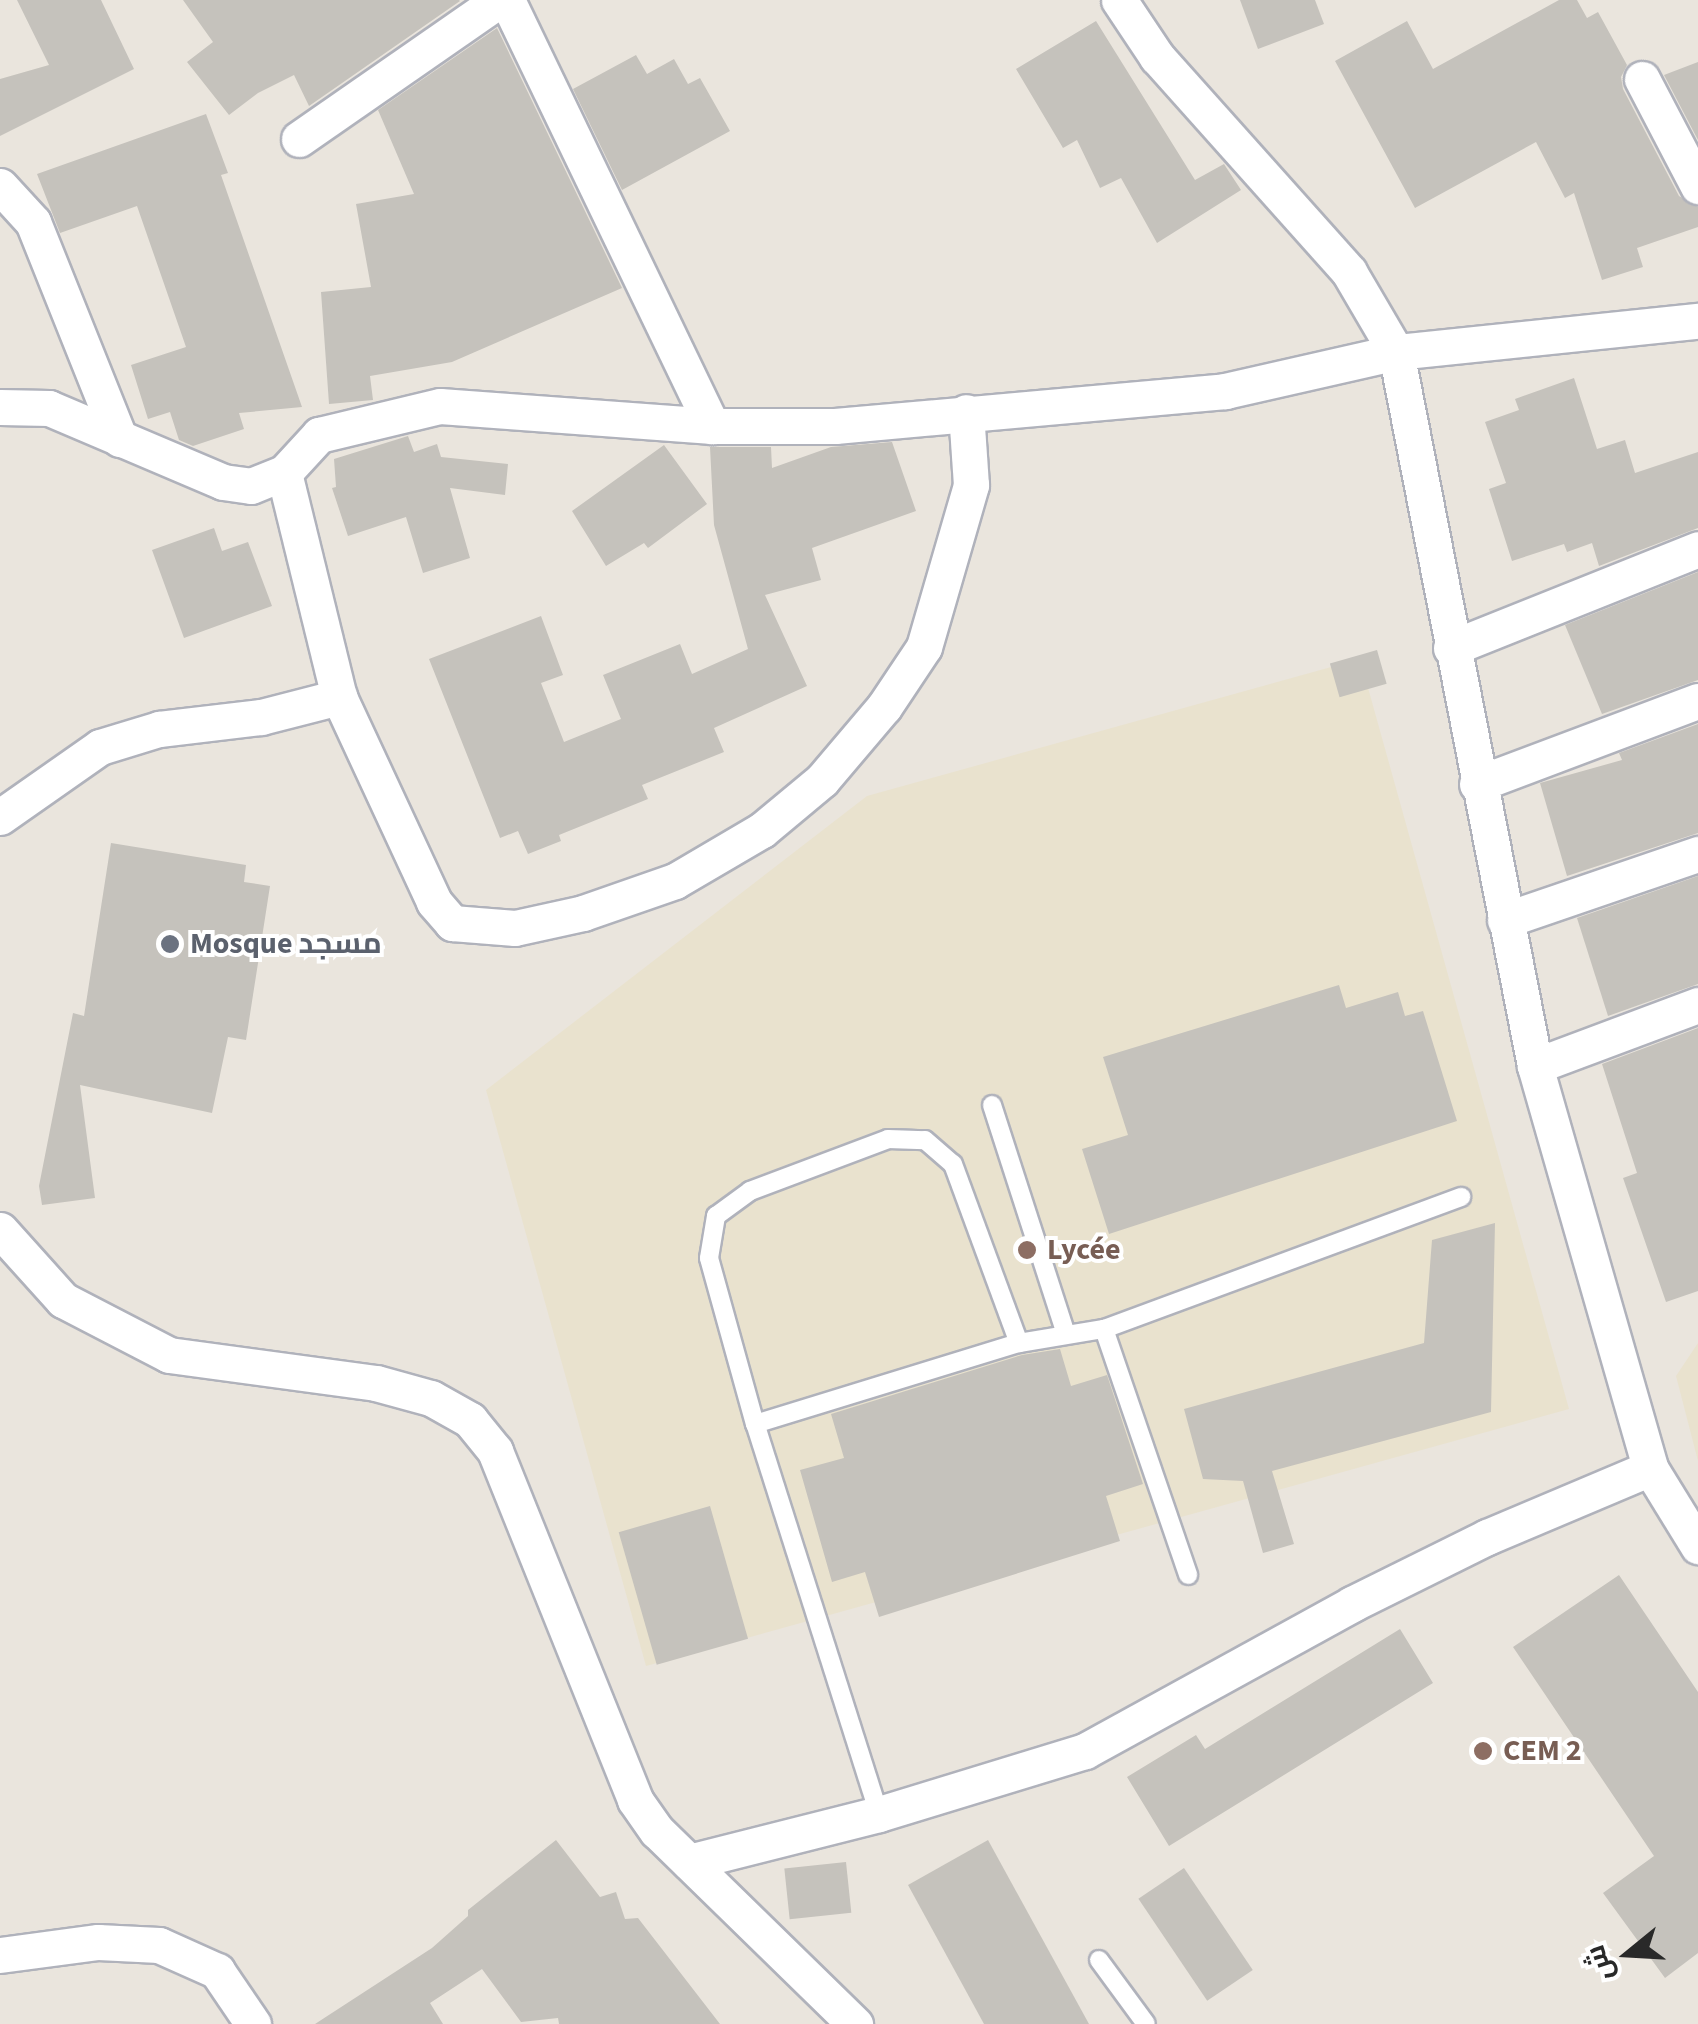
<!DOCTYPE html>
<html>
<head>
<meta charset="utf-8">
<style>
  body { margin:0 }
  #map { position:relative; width:1698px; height:2024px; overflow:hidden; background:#eae5dd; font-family:"Source Sans 3",Cairo,sans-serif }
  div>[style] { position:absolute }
  .education>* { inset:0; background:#e9e2ce }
  .building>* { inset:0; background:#c5c2bc; transform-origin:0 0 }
  .roads { filter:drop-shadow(2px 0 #b0b2bb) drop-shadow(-2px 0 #b0b2bb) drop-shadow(0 2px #b0b2bb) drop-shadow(0 -2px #b0b2bb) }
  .lane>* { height:18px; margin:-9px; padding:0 9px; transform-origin:9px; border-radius:9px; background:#fff }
  .street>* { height:35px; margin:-17.5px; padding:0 17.5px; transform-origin:17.5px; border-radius:17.5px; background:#fff }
  .dots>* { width:28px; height:28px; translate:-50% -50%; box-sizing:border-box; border:5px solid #fff; border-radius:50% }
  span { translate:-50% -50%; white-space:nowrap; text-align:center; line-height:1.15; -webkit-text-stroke:8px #fff; paint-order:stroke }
  .worship-label { font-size:30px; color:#5b616d; font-weight:700 }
  .left { translate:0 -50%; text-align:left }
  .education-label { font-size:30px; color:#785e54; font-weight:700 }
  .north { position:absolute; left:1578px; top:1904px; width:100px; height:100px; -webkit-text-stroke:8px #fff; paint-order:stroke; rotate:252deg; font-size:28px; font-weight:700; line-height:40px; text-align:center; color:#292929 }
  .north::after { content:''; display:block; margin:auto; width:35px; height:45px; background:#292929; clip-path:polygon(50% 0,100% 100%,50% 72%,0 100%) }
</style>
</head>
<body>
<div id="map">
  <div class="education">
    <i style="clip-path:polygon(1360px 659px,1569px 1409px,646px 1666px,486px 1090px,867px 796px)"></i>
    <i style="clip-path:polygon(1698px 1343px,1698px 1461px,1676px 1376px)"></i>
  </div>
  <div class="building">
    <i style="clip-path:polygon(17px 0,101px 0,134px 69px,0 136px,0 79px,49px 65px)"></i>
    <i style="clip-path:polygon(183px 0,459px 0,460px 1px,309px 106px,294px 75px,258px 93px,229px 115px,187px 62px,213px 42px)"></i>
    <i style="clip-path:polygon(1240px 0,1315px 0,1324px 24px,1258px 49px)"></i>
    <i style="clip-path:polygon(1559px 0,1577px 0,1587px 18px,1598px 12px,1627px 65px,1621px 77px,1623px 89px,1679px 196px,1698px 207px,1698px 227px,1637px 248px,1643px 267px,1602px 280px,1574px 193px,1565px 198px,1536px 142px,1415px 208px,1335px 61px,1407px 21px,1433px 69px)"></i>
    <i style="clip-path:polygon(1096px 21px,1195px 180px,1224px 164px,1241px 190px,1157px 243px,1121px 178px,1100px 188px,1077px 140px,1063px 148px,1016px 69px)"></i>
    <i style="clip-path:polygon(497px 28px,622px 288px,452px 362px,370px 376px,373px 400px,329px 404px,321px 292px,371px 287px,356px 204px,414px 194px,378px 110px)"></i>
    <i style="clip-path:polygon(636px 55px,647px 74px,674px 59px,688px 84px,700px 78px,730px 131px,622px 190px,573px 89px)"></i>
    <i style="clip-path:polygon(1698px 62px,1698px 140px,1664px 75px)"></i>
    <i style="clip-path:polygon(206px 114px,228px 173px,221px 175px,302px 407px,239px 413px,244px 429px,193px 446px,179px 440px,170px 412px,148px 419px,131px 365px,186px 347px,137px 206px,60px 233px,37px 174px)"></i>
    <i style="clip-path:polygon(1574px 378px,1597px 449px,1625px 440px,1635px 473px,1698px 452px,1698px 528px,1599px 566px,1592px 543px,1567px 552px,1564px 544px,1512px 561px,1489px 489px,1506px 483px,1485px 422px,1519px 410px,1515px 399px)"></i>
    <i style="clip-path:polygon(408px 436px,414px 452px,437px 444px,441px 457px,508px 464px,505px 495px,450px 488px,470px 558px,423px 573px,406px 517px,348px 536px,332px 488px,336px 487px,334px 459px)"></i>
    <i style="clip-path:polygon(892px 442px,916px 511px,812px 548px,821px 580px,765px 595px,807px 686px,714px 728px,724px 752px,642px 785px,648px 799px,559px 835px,561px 841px,528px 854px,518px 831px,500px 838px,429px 659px,541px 616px,563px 675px,541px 683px,564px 742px,621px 719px,603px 675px,680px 644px,692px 674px,748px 649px,714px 525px,710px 447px,771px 447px,772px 468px,831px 447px)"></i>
    <i style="clip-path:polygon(664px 445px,707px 504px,648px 548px,644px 543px,606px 566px,572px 511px)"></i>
    <i style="clip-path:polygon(214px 528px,222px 551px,248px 542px,272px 606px,184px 638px,152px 550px)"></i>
    <i style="clip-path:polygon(1698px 572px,1698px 680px,1602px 714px,1565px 625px)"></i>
    <i style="left:1377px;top:650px;width:35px;height:49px;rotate:74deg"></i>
    <i style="clip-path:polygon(1698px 724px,1698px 833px,1567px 876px,1540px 783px,1622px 760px,1619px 753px)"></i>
    <i style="clip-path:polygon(111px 843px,246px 865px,244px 882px,270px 886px,246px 1040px,228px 1037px,212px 1113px,80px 1085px,95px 1198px,42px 1205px,39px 1186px,73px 1013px,84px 1016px)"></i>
    <i style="clip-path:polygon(1698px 876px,1698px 984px,1608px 1016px,1577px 918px)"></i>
    <i style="clip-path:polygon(1339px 985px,1346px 1008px,1398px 992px,1405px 1016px,1423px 1011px,1457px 1121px,1109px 1234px,1082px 1149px,1128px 1135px,1103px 1057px)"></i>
    <i style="clip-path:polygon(1698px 1028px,1698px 1291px,1666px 1302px,1623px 1178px,1637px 1173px,1602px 1064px)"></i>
    <i style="clip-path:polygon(1495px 1223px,1491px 1412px,1272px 1471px,1294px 1544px,1263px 1553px,1243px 1481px,1203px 1479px,1184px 1409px,1424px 1343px,1432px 1240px)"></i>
    <i style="clip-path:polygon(1060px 1349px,1071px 1386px,1107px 1375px,1143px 1484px,1106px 1496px,1120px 1541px,879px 1617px,865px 1572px,832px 1582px,800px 1470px,844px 1458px,831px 1414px,1022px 1355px)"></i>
    <i style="left:710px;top:1506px;width:138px;height:95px;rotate:74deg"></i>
    <i style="clip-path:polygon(1619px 1575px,1698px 1692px,1698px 1953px,1665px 1978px,1603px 1893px,1654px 1856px,1513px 1647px)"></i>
    <i style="clip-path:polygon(1400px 1629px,1433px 1683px,1169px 1846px,1127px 1777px,1196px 1735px,1205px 1749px)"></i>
    <i style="clip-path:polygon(556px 1840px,600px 1897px,616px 1892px,625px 1919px,638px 1918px,720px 2024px,559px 2024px,558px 2018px,521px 2022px,482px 1969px,430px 2003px,443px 2024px,315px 2024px,432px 1948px,468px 1916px,468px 1910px)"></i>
    <i style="clip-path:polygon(988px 1840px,1089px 2024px,984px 2024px,908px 1885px)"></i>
    <i style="left:846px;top:1862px;width:51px;height:62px;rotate:84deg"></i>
    <i style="left:1184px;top:1868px;width:123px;height:55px;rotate:56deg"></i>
  </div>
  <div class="roads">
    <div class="lane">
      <i style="left:992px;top:1105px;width:241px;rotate:72.1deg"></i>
      <i style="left:1104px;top:1329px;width:260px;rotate:71.1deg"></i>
      <i style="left:755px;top:1424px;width:276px;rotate:-17.1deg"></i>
      <i style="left:1019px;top:1343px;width:86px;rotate:-9.4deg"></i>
      <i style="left:1104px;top:1329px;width:381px;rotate:-20.3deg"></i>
      <i style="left:879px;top:1814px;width:409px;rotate:-107.6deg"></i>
      <i style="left:755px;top:1424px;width:172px;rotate:-105.5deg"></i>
      <i style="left:709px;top:1258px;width:43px;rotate:-80.5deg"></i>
      <i style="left:716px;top:1216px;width:42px;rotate:-36.3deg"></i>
      <i style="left:750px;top:1191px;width:147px;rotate:-20.6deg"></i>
      <i style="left:888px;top:1139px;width:37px;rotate:2deg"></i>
      <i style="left:925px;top:1140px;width:37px;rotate:41deg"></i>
      <i style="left:953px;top:1164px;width:191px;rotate:69.8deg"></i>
      <i style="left:1099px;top:1960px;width:79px;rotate:53.7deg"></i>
    </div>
    <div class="street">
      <i style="left:507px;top:0;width:473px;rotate:64.3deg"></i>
      <i style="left:1119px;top:0;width:69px;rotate:56.3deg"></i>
      <i style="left:1157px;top:57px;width:288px;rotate:48.2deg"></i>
      <i style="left:1349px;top:272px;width:93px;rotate:59.6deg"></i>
      <i style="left:1396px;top:352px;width:727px;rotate:78.98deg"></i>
      <i style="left:1535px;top:1066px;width:418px;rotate:74deg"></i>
      <i style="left:1650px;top:1468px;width:92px;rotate:58.4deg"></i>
      <i style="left:1642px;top:79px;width:121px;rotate:62.4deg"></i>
      <i style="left:299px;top:139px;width:244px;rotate:-34.8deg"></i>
      <i style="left:0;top:186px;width:49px;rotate:47.5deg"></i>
      <i style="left:33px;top:222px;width:234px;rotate:68.2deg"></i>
      <i style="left:0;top:407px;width:49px;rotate:1.2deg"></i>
      <i style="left:49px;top:408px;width:189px;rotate:23deg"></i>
      <i style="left:223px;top:482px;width:28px;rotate:8deg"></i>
      <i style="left:251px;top:486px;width:35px;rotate:-22deg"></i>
      <i style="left:284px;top:473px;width:52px;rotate:-47.4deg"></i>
      <i style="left:319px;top:435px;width:124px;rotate:-13.5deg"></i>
      <i style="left:440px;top:406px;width:273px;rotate:4.2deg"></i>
      <i style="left:712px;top:426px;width:123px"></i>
      <i style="left:835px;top:426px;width:392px;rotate:-5.1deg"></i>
      <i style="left:1225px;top:391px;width:175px;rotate:-12.8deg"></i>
      <i style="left:1396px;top:352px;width:304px;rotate:-5.9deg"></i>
      <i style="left:284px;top:473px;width:231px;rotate:76.2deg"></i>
      <i style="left:339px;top:697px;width:226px;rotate:65.1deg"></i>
      <i style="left:434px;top:902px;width:28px;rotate:49deg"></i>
      <i style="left:452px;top:923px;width:63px;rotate:4.5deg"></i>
      <i style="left:515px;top:928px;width:70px;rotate:-12.4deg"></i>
      <i style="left:583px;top:913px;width:97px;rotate:-19.2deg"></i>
      <i style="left:675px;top:881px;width:101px;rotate:-30.4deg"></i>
      <i style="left:762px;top:830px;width:78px;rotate:-39.8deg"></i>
      <i style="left:822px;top:780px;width:96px;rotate:-49.7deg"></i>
      <i style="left:884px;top:707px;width:72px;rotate:-56.3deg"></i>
      <i style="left:924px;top:647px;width:169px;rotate:-73.8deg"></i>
      <i style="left:971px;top:485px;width:73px;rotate:-93.9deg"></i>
      <i style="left:1451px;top:648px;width:266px;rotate:-21.8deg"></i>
      <i style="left:1477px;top:784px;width:236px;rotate:-20.6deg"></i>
      <i style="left:0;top:817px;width:122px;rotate:-35deg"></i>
      <i style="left:100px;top:747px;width:62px;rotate:-17deg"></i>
      <i style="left:159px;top:729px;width:103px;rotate:-6.7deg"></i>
      <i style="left:261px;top:717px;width:81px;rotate:-14.4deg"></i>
      <i style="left:1505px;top:920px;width:204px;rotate:-18.9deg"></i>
      <i style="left:1535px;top:1066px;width:174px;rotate:-20.5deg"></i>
      <i style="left:0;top:1230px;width:94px;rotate:48deg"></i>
      <i style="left:63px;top:1300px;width:119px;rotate:27.4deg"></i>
      <i style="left:169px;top:1355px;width:209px;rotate:7.7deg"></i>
      <i style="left:376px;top:1383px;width:57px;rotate:15.3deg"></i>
      <i style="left:431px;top:1398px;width:45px;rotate:29.4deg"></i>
      <i style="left:470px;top:1420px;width:40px;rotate:51deg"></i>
      <i style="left:495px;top:1451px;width:376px;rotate:68.1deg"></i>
      <i style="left:635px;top:1800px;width:38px;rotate:55deg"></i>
      <i style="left:657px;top:1831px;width:277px;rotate:44.3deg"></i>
      <i style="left:689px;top:1862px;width:196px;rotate:-14.2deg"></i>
      <i style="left:879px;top:1814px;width:215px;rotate:-17deg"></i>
      <i style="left:1085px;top:1751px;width:305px;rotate:-28.8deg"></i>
      <i style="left:1352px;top:1604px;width:151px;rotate:-26.4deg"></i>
      <i style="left:1487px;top:1537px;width:177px;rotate:-22.9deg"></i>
      <i style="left:0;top:1955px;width:99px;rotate:-7.6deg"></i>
      <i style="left:98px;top:1942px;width:61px;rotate:2.8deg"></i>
      <i style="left:159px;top:1945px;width:64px;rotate:24.1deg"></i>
      <i style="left:217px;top:1971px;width:64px;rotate:55.8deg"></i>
    </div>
  </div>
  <div class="dots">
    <i style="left:170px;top:944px;background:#6b7280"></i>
    <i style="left:1027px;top:1250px;background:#8d6e63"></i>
    <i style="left:1483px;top:1751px;background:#8d6e63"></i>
  </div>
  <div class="worship-label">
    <span class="left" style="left:190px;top:944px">Mosque مسجد</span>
  </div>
  <div class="education-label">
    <span class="left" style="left:1047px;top:1250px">Lycée</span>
    <span class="left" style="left:1503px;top:1751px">CEM 2</span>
  </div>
  <div class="north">ش</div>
</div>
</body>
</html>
